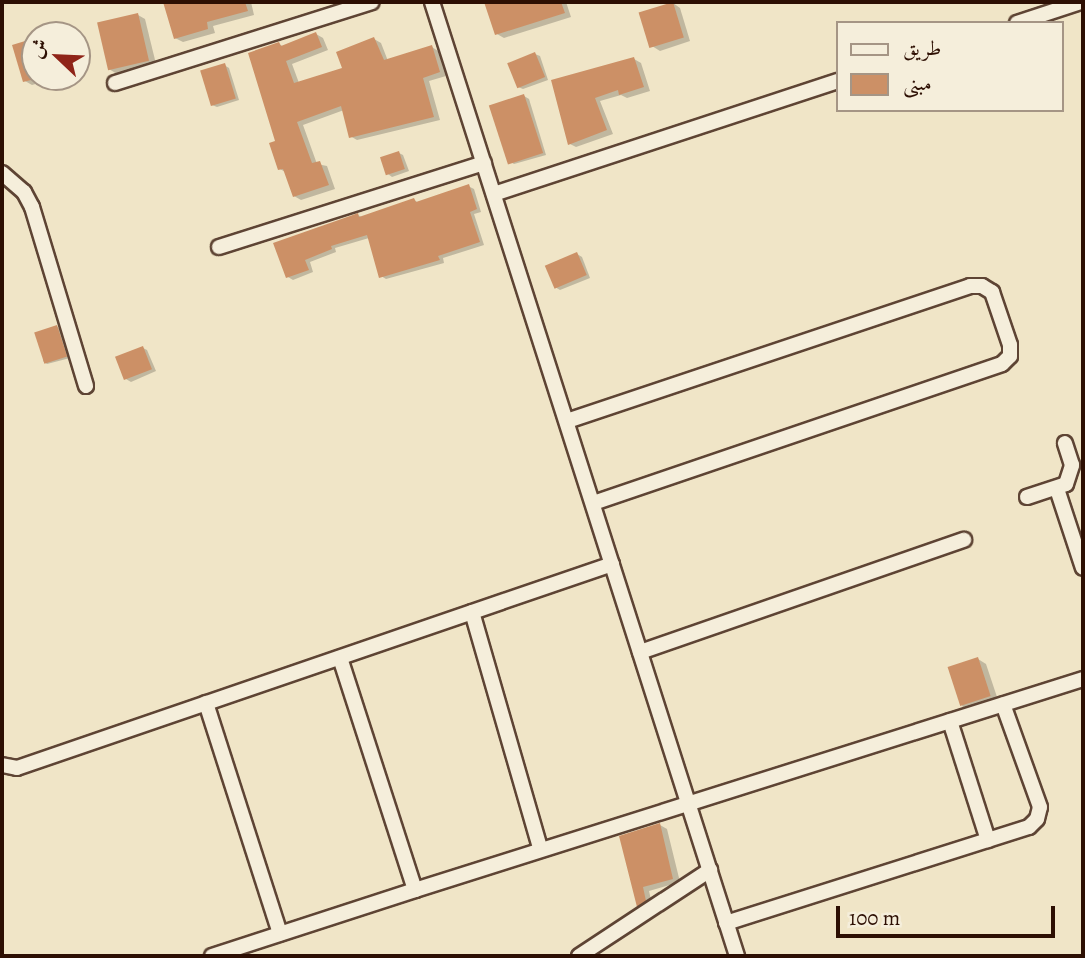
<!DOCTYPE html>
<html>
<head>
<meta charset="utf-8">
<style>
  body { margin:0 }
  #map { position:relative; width:1085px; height:958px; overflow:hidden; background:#f0e5c7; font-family:Alegreya,Amiri,serif }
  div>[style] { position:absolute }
  .shadow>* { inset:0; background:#0003 }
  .building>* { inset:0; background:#cc9066; transform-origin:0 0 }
  .roads { filter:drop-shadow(2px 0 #5e4434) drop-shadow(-2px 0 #5e4434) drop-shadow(0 2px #5e4434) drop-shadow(0 -2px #5e4434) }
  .minor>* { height:14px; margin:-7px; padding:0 7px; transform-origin:7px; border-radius:7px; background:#f5eedb }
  span { translate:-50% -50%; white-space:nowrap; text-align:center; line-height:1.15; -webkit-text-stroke:5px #f5eedb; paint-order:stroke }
  .frame { position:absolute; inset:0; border:4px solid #2d0f03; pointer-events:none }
  .legend { position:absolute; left:836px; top:21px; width:228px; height:91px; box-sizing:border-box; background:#f5eedb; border:2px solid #a59585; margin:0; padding:9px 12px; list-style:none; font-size:21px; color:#2d0f03 }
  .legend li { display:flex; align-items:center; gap:14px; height:35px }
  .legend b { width:35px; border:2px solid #a59585 }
  .north { position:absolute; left:21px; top:21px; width:70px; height:70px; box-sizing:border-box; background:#f5eedb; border:2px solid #a59585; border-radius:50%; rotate:293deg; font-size:19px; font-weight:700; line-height:28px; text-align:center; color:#2d0f03 }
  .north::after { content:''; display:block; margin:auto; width:24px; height:32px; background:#8f2418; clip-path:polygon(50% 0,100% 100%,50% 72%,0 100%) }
  .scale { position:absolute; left:836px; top:906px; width:219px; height:32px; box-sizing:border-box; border:4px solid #2d0f03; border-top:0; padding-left:9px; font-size:21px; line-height:24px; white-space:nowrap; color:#2d0f03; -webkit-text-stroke:5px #f5eedb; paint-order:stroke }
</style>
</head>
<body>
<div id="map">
  <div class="shadow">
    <i style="clip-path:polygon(165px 2px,251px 2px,254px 15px,213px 26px,215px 33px,183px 42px,175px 38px)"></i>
    <i style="clip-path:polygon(486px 2px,566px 2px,571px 17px,504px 38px,497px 34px)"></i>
    <i style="clip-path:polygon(673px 3px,680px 8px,690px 41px,660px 51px,652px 46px)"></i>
    <i style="clip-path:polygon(138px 15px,145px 19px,156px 64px,117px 74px,109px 69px)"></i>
    <i style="clip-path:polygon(316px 34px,323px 38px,328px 50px,292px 64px,299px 83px,344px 69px,374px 39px,381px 43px,388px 61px,432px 47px,438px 51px,446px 76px,429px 81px,440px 120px,357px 140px,350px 136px,344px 110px,303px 125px,317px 164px,327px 166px,335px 189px,301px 200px,294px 196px,287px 173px,280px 169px,279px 44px,284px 47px)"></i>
    <i style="clip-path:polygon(35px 40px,35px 77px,59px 77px,32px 85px,25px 81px)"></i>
    <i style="clip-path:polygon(535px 54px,540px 56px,548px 80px,523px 89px,518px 87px)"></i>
    <i style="clip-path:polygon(634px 59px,641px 63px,650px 91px,627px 98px,621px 95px,600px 101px,613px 134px,576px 147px,570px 144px,553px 82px)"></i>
    <i style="clip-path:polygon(224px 65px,229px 68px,239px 100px,217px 107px,212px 105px)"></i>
    <i style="clip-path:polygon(524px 96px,529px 99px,546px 155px,514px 164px,509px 161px)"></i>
    <i style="clip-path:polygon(399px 153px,403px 155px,409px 171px,392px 177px,388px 174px)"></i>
    <i style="clip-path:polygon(468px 186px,474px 189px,481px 212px,474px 214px,484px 245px,443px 258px,444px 263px,386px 279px,381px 276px,369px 238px,335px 248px,336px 252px,310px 262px,313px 272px,293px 280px,288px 277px,275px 244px,358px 215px,363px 218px,414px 200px,419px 203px)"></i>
    <i style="clip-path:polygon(577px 254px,582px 257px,590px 278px,560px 290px,555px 287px)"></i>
    <i style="clip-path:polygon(57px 327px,62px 329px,70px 358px,47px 364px,43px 361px)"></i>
    <i style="clip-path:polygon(143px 348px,147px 350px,156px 371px,131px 382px,126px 379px)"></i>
    <i style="clip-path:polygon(978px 659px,986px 664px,998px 700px,969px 711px,962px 706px)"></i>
    <i style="clip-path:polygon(660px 825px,667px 829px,680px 882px,649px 891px,652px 904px,645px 907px,637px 902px)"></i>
  </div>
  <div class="building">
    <i style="clip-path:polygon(163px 2px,245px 2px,248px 11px,207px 22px,208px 29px,174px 39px)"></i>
    <i style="clip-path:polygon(484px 2px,561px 2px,565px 13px,495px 35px)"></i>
    <i style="left:673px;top:2px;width:37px;height:36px;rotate:73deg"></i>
    <i style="left:138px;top:13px;width:49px;height:42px;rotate:77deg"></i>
    <i style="clip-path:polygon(316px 32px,322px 47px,286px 61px,294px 83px,342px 68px,336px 52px,374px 37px,384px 60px,432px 45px,440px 72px,423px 78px,434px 117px,349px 138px,341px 106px,297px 122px,312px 163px,320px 161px,329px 185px,293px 197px,283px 169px,278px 170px,269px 143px,275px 141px,248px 53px,279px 42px,281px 46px)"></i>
    <i style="clip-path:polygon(35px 38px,35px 79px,23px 82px,12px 45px)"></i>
    <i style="left:535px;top:52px;width:27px;height:30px;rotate:68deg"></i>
    <i style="clip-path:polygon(634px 57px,644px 87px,619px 95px,618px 90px,595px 98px,607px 130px,568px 145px,551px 80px)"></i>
    <i style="left:225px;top:63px;width:37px;height:26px;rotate:73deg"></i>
    <i style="left:524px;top:94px;width:62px;height:37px;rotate:72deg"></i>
    <i style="left:399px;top:151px;width:19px;height:20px;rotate:72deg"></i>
    <i style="clip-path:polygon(469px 184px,477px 209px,470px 212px,480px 242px,438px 256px,440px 260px,379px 278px,367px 235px,331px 246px,332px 249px,305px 260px,309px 270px,286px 278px,273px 243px,350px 216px,358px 213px,359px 217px,414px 198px,416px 202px)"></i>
    <i style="left:577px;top:252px;width:25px;height:35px;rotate:67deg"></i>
    <i style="left:57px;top:325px;width:33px;height:24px;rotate:72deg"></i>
    <i style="left:143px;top:346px;width:25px;height:30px;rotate:69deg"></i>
    <i style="left:978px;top:657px;width:41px;height:32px;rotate:72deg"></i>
    <i style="clip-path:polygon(660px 823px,673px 879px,643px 887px,646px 901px,637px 907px,619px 836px)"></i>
  </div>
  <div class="roads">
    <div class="minor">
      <i style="left:432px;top:2px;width:1002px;rotate:72.27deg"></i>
      <i style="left:1017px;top:23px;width:67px;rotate:-18.2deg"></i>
      <i style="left:115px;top:83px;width:269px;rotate:-17.5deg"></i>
      <i style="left:2px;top:173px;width:29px;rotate:41deg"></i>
      <i style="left:24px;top:192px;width:17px;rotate:62deg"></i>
      <i style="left:32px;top:207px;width:187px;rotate:73.2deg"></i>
      <i style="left:494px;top:194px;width:362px;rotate:-18.2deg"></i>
      <i style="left:219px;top:247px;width:278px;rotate:-17.6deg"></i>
      <i style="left:567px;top:421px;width:425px;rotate:-18.5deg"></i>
      <i style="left:970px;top:286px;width:12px"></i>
      <i style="left:982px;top:286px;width:12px;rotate:31deg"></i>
      <i style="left:992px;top:292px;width:56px;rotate:71.2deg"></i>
      <i style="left:1010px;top:345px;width:11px;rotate:90deg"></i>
      <i style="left:1010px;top:356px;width:11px;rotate:135deg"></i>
      <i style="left:1002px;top:364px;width:432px;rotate:161.2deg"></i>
      <i style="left:1057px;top:489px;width:83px;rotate:71.8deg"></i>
      <i style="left:1027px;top:497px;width:41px;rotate:-18.4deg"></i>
      <i style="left:1066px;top:484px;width:20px;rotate:-72deg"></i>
      <i style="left:1072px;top:465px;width:23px;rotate:-108deg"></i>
      <i style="left:472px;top:612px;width:246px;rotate:73.9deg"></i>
      <i style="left:640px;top:652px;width:343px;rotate:-19.1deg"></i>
      <i style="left:206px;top:703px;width:242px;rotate:72.2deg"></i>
      <i style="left:950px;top:721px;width:125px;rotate:72.3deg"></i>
      <i style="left:2px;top:765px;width:15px;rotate:11deg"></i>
      <i style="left:17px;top:768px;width:629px;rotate:-18.92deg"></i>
      <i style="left:415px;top:890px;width:701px;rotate:-17.53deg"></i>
      <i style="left:726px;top:923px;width:318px;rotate:-17.6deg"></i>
      <i style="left:1029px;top:827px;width:11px;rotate:-45deg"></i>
      <i style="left:1037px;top:819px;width:12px;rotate:-76deg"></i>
      <i style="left:1040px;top:807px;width:109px;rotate:-109.8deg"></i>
      <i style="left:212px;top:956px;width:213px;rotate:-18deg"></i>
      <i style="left:415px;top:890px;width:244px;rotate:-107.9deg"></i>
      <i style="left:579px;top:956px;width:157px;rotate:-33.3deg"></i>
    </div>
  </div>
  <div class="frame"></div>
  <ul class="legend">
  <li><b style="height:9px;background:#f5eedb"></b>طريق</li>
  <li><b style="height:19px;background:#cc9066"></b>مبنى</li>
  </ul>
  <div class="north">ش</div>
  <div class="scale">100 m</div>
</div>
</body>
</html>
